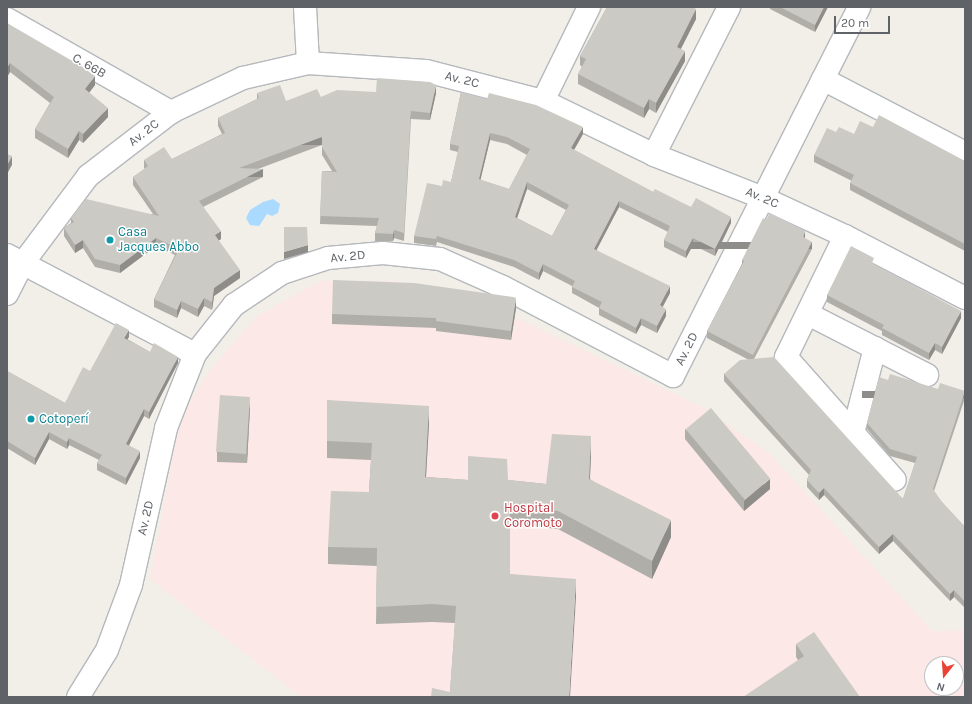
<!DOCTYPE html>
<html>
<head>
<meta charset="utf-8">
<style>
  body { margin:0 }
  #map { position:relative; width:972px; height:704px; overflow:hidden; background:#f1efe8; font-family:Karla,sans-serif }
  div>[style] { position:absolute }
  .medical>* { inset:0; background:#fce8e6 }
  .water>* { inset:0; background:#aadaff }
  .roads { filter:drop-shadow(1px 0 #b5b8bc) drop-shadow(-1px 0 #b5b8bc) drop-shadow(0 1px #b5b8bc) drop-shadow(0 -1px #b5b8bc) }
  .minor>* { height:22px; margin:-11px; padding:0 11px; transform-origin:11px; border-radius:11px; background:#fff }
  .wall>* { inset:0; background:#afaea9 }
  .shaded-wall>* { inset:0; background:#8f8d8a; transform-origin:0 0 }
  .building>* { inset:0; background:#cccac5; transform-origin:0 0 }
  .dots>* { width:11px; height:11px; translate:-50% -50%; box-sizing:border-box; border:2px solid #fff; border-radius:50% }
  span { translate:-50% -50%; white-space:nowrap; text-align:center; line-height:1.15; -webkit-text-stroke:3px #fff; paint-order:stroke }
  .street-label { font-size:13px; color:#5f6368 }
  .culture-label { font-size:13px; color:#0d838f }
  .left { translate:0 -50%; text-align:left }
  .health-label { font-size:13px; color:#be3a42 }
  .frame { position:absolute; inset:0; border:8px solid #5f6368; pointer-events:none }
  .north { position:absolute; left:924px; top:656px; width:40px; height:40px; box-sizing:border-box; background:#fff; border:1px solid #bfc1c3; border-radius:50%; rotate:197deg; font-size:11px; font-weight:700; line-height:16px; text-align:center; color:#5f6368 }
  .north::after { content:''; display:block; margin:auto; width:14px; height:18px; background:#ea4335; clip-path:polygon(50% 0,100% 100%,50% 72%,0 100%) }
  .scale { position:absolute; left:834px; top:16px; width:56px; height:18px; box-sizing:border-box; border:2px solid #5f6368; border-top:0; padding-left:5px; font-size:12px; line-height:14px; white-space:nowrap; color:#5f6368; -webkit-text-stroke:3px #fff; paint-order:stroke }
</style>
</head>
<body>
<div id="map">
  <div class="medical">
    <i style="clip-path:polygon(evenodd,320px 281px,395px 281px,500px 310px,704px 408px,770px 454px,932px 631px,965px 630px,965px 697px,301px 697px,150px 579px,180px 419px,209px 371px,257px 316px,320px 281px,932px 664px,956px 664px,956px 688px,932px 688px,932px 664px)"></i>
  </div>
  <div class="water">
    <i style="clip-path:polygon(273px 199px,280px 204px,278px 213px,272px 216px,267px 214px,259px 226px,250px 225px,246px 218px,250px 210px,263px 202px)"></i>
  </div>
  <div class="roads">
    <div class="minor">
      <i style="left:305px;top:7px;width:56px;rotate:86.9deg"></i>
      <i style="left:7px;top:19px;width:189px;rotate:29.6deg"></i>
      <i style="left:823px;top:79px;width:160px;rotate:27.5deg"></i>
      <i style="left:543px;top:101px;width:105px;rotate:-63.9deg"></i>
      <i style="left:654px;top:155px;width:166px;rotate:-63.1deg"></i>
      <i style="left:845px;top:236px;width:135px;rotate:116deg"></i>
      <i style="left:786px;top:357px;width:164px;rotate:48.5deg"></i>
      <i style="left:7px;top:255px;width:212px;rotate:27.8deg"></i>
      <i style="left:7px;top:294px;width:35px;rotate:-63deg"></i>
      <i style="left:23px;top:263px;width:109px;rotate:-53.2deg"></i>
      <i style="left:88px;top:176px;width:105px;rotate:-37.6deg"></i>
      <i style="left:171px;top:112px;width:80px;rotate:-25.3deg"></i>
      <i style="left:243px;top:78px;width:67px;rotate:-13deg"></i>
      <i style="left:308px;top:63px;width:118px;rotate:3.9deg"></i>
      <i style="left:426px;top:71px;width:121px;rotate:14.4deg"></i>
      <i style="left:543px;top:101px;width:123px;rotate:25.9deg"></i>
      <i style="left:654px;top:155px;width:117px;rotate:21.5deg"></i>
      <i style="left:763px;top:198px;width:90px;rotate:24.9deg"></i>
      <i style="left:845px;top:236px;width:135px;rotate:27.3deg"></i>
      <i style="left:808px;top:314px;width:134px;rotate:27.1deg"></i>
      <i style="left:853px;top:433px;width:88px;rotate:-75.5deg"></i>
      <i style="left:78px;top:697px;width:55px;rotate:-58.3deg"></i>
      <i style="left:107px;top:650px;width:69px;rotate:-69.7deg"></i>
      <i style="left:131px;top:585px;width:161px;rotate:-77.4deg"></i>
      <i style="left:166px;top:428px;width:79px;rotate:-68.6deg"></i>
      <i style="left:195px;top:354px;width:63px;rotate:-51.5deg"></i>
      <i style="left:234px;top:305px;width:58px;rotate:-33.7deg"></i>
      <i style="left:282px;top:273px;width:48px;rotate:-18.1deg"></i>
      <i style="left:328px;top:258px;width:55px;rotate:-5.2deg"></i>
      <i style="left:383px;top:253px;width:57px;rotate:6deg"></i>
      <i style="left:440px;top:259px;width:69px;rotate:24deg"></i>
      <i style="left:503px;top:287px;width:192px;rotate:27.6deg"></i>
      <i style="left:673px;top:376px;width:413px;rotate:-63.2deg"></i>
    </div>
  </div>
  <div class="wall">
    <i style="clip-path:polygon(607px 7px,695px 7px,694px 8px,696px 19px,681px 49px,685px 61px,656px 113px,649px 109px,644px 118px,578px 84px,578px 74px,582px 67px,580px 65px,580px 56px)"></i>
    <i style="clip-path:polygon(770px 7px,828px 7px,815px 32px,770px 9px)"></i>
    <i style="clip-path:polygon(7px 23px,95px 85px,89px 93px,108px 117px,83px 143px,79px 140px,68px 158px,35px 138px,35px 129px,50px 103px,10px 72px,7px 77px)"></i>
    <i style="clip-path:polygon(evenodd,461px 92px,583px 134px,574px 150px,653px 192px,731px 223px,715px 256px,693px 245px,686px 258px,664px 247px,664px 240px,668px 232px,619px 207px,596px 250px,670px 293px,662px 307px,666px 316px,657px 333px,641px 325px,636px 334px,599px 315px,599px 308px,572px 293px,572px 286px,543px 271px,539px 280px,514px 267px,437px 242px,436px 246px,414px 243px,414px 236px,442px 186px,451px 182px,458px 152px,450px 150px,450px 144px,461px 92px,490px 140px,507px 144px,527px 155px,509px 189px,480px 180px,490px 140px,461px 92px,527px 189px,566px 210px,552px 236px,517px 218px,527px 189px)"></i>
    <i style="clip-path:polygon(257px 93px,286px 101px,321px 97px,436px 93px,430px 120px,411px 119px,404px 241px,394px 238px,393px 241px,375px 241px,375px 233px,377px 226px,320px 224px,322px 171px,332px 171px,322px 155px,322px 145px,258px 169px,263px 177px,203px 207px,221px 239px,218px 241px,240px 278px,214px 296px,212px 310px,204px 306px,198px 317px,181px 308px,177px 318px,154px 307px,154px 299px,175px 255px,156px 246px,120px 273px,95px 267px,83px 248px,75px 253px,64px 236px,64px 228px,71px 223px,71px 218px,153px 214px,133px 185px,133px 177px,145px 169px,144px 168px,144px 160px,172px 159px,222px 134px,218px 126px,218px 118px,257px 99px)"></i>
    <i style="clip-path:polygon(873px 127px,965px 161px,965px 251px,850px 190px,850px 183px,852px 181px,814px 162px,814px 155px,836px 132px,854px 134px)"></i>
    <i style="clip-path:polygon(805px 238px,812px 249px,754px 359px,903px 499px,915px 463px,890px 456px,867px 429px,867px 423px,888px 380px,965px 398px,934px 491px,941px 501px,965px 527px,965px 608px,954px 597px,950px 601px,893px 541px,879px 554px,824px 495px,819px 500px,807px 487px,807px 480px,809px 475px,724px 381px,724px 374px,749px 360px,707px 338px,707px 331px,742px 264px,742px 260px)"></i>
    <i style="clip-path:polygon(874px 264px,961px 318px,942px 354px,935px 350px,929px 360px,882px 335px,882px 331px,827px 302px,827px 295px)"></i>
    <i style="clip-path:polygon(516px 308px,511px 340px,436px 331px,436px 328px,332px 324px,332px 314px)"></i>
    <i style="clip-path:polygon(129px 337px,127px 339px,150px 352px,178px 363px,149px 419px,144px 416px,129px 445px,140px 458px,126px 485px,97px 470px,97px 463px,99px 460px,69px 445px,67px 449px,49px 439px,35px 465px,7px 448px,7px 371px,65px 403px,90px 371px)"></i>
    <i style="clip-path:polygon(327px 400px,429px 423px,426px 477px,468px 480px,508px 480px,546px 484px,591px 454px,590px 479px,671px 537px,652px 579px,558px 529px,510px 524px,510px 574px,576px 597px,450px 692px,455px 623px,432px 622px,376px 624px,377px 566px,328px 564px,328px 547px,369px 492px,371px 460px,327px 458px)"></i>
    <i style="clip-path:polygon(250px 407px,247px 463px,217px 462px,217px 452px)"></i>
    <i style="clip-path:polygon(685px 429px,770px 489px,744px 511px,685px 439px)"></i>
    <i style="clip-path:polygon(796px 644px,860px 697px,798px 660px,796px 657px)"></i>
  </div>
  <div class="shaded-wall">
    <i style="clip-path:polygon(824px 7px,828px 7px,815px 32px,815px 25px)"></i>
    <i style="clip-path:polygon(696px 9px,696px 19px,677px 56px,677px 47px)"></i>
    <i style="clip-path:polygon(685px 51px,685px 61px,656px 113px,656px 103px)"></i>
    <i style="clip-path:polygon(10px 63px,10px 72px,7px 77px,7px 68px)"></i>
    <i style="clip-path:polygon(95px 76px,95px 85px,85px 98px,85px 89px)"></i>
    <i style="clip-path:polygon(436px 85px,436px 93px,430px 120px,430px 113px)"></i>
    <i style="clip-path:polygon(649px 99px,649px 109px,644px 118px,644px 108px)"></i>
    <i style="clip-path:polygon(108px 108px,108px 117px,83px 143px,83px 134px)"></i>
    <i style="left:411px;top:111px;width:8px;height:122px;rotate:90deg"></i>
    <i style="clip-path:polygon(583px 127px,583px 134px,571px 155px,571px 148px)"></i>
    <i style="clip-path:polygon(79px 131px,79px 140px,68px 158px,68px 149px)"></i>
    <i style="clip-path:polygon(490px 133px,490px 140px,479px 186px,479px 179px)"></i>
    <i style="left:322px;top:137px;width:8px;height:89px;rotate:90deg"></i>
    <i style="clip-path:polygon(12px 156px,12px 165px,7px 174px,7px 165px)"></i>
    <i style="left:263px;top:169px;width:8px;height:72px;rotate:90deg"></i>
    <i style="clip-path:polygon(527px 182px,527px 189px,515px 224px,515px 217px)"></i>
    <i style="clip-path:polygon(619px 201px,619px 207px,594px 255px,594px 249px)"></i>
    <i style="clip-path:polygon(731px 217px,731px 223px,715px 256px,715px 249px)"></i>
    <i style="clip-path:polygon(394px 230px,394px 238px,393px 241px,393px 234px)"></i>
    <i style="clip-path:polygon(221px 231px,221px 239px,215px 243px,215px 235px)"></i>
    <i style="clip-path:polygon(805px 231px,805px 238px,803px 237px)"></i>
    <i style="clip-path:polygon(156px 238px,156px 246px,120px 273px,120px 265px)"></i>
    <i style="clip-path:polygon(693px 238px,693px 245px,686px 258px,686px 251px)"></i>
    <i style="clip-path:polygon(83px 240px,83px 248px,75px 253px,75px 245px)"></i>
    <i style="left:812px;top:242px;width:7px;height:127px;rotate:90deg"></i>
    <i style="clip-path:polygon(308px 245px,308px 252px,284px 259px,284px 252px)"></i>
    <i style="clip-path:polygon(543px 264px,543px 271px,539px 280px,539px 273px)"></i>
    <i style="clip-path:polygon(240px 270px,240px 278px,214px 296px,212px 310px,212px 302px,214px 288px)"></i>
    <i style="clip-path:polygon(670px 286px,670px 293px,660px 312px,660px 305px)"></i>
    <i style="clip-path:polygon(204px 298px,204px 306px,198px 317px,198px 309px)"></i>
    <i style="clip-path:polygon(516px 298px,516px 308px,511px 340px,511px 331px)"></i>
    <i style="clip-path:polygon(181px 301px,181px 308px,177px 318px,177px 310px)"></i>
    <i style="clip-path:polygon(666px 309px,666px 316px,657px 333px,657px 326px)"></i>
    <i style="clip-path:polygon(961px 311px,961px 318px,942px 354px,942px 347px)"></i>
    <i style="clip-path:polygon(641px 318px,641px 325px,636px 334px,636px 328px)"></i>
    <i style="clip-path:polygon(129px 330px,129px 337px,124px 345px,124px 338px)"></i>
    <i style="clip-path:polygon(935px 343px,935px 350px,929px 360px,929px 353px)"></i>
    <i style="clip-path:polygon(178px 357px,178px 363px,149px 419px,149px 412px)"></i>
    <i style="left:965px;top:391px;width:7px;height:103px;rotate:90deg"></i>
    <i style="clip-path:polygon(250px 397px,250px 407px,247px 463px,247px 453px)"></i>
    <i style="clip-path:polygon(429px 406px,429px 423px,425px 494px,425px 477px)"></i>
    <i style="clip-path:polygon(144px 409px,144px 416px,126px 451px,126px 444px)"></i>
    <i style="clip-path:polygon(49px 432px,49px 439px,35px 465px,35px 458px)"></i>
    <i style="clip-path:polygon(591px 436px,591px 454px,589px 496px,589px 479px)"></i>
    <i style="clip-path:polygon(69px 438px,69px 445px,67px 449px,67px 442px)"></i>
    <i style="clip-path:polygon(140px 451px,140px 458px,126px 485px,126px 478px)"></i>
    <i style="clip-path:polygon(770px 479px,770px 489px,744px 511px,744px 501px)"></i>
    <i style="clip-path:polygon(824px 488px,824px 495px,819px 500px,819px 493px)"></i>
    <i style="clip-path:polygon(671px 520px,671px 537px,652px 579px,652px 561px)"></i>
    <i style="clip-path:polygon(893px 534px,893px 541px,879px 554px,879px 547px)"></i>
    <i style="clip-path:polygon(576px 579px,576px 597px,570px 697px,569px 697px)"></i>
    <i style="clip-path:polygon(954px 590px,954px 597px,950px 601px,950px 594px)"></i>
  </div>
  <div class="building">
    <i style="clip-path:polygon(607px 7px,692px 7px,696px 9px,677px 47px,685px 51px,656px 103px,649px 99px,644px 108px,578px 74px,586px 59px,580px 56px)"></i>
    <i style="clip-path:polygon(780px 7px,824px 7px,815px 25px)"></i>
    <i style="clip-path:polygon(7px 23px,81px 66px,95px 76px,85px 89px,108px 108px,83px 134px,79px 131px,68px 149px,35px 129px,54px 97px,10px 63px,7px 68px)"></i>
    <i style="clip-path:polygon(377px 78px,430px 82px,436px 85px,430px 113px,411px 111px,404px 233px,394px 230px,393px 234px,375px 233px,379px 218px,320px 216px,322px 171px,337px 172px,322px 147px,322px 137px,239px 168px,263px 169px,199px 201px,221px 231px,215px 235px,240px 270px,214px 288px,212px 302px,204px 298px,198px 309px,181px 301px,177px 310px,154px 299px,179px 249px,156px 238px,120px 265px,95px 259px,83px 240px,75px 245px,64px 228px,74px 222px,71px 218px,86px 199px,159px 216px,133px 177px,148px 166px,144px 160px,164px 147px,172px 159px,225px 133px,218px 118px,259px 98px,257px 93px,280px 85px,286px 101px,317px 89px,321px 97px,337px 90px,376px 92px)"></i>
    <i style="clip-path:polygon(evenodd,461px 92px,487px 99px,489px 93px,536px 105px,583px 127px,571px 148px,653px 192px,655px 189px,691px 207px,696px 198px,731px 217px,715px 249px,693px 238px,686px 251px,664px 240px,670px 226px,619px 201px,594px 249px,670px 286px,660px 305px,666px 309px,657px 326px,641px 318px,636px 328px,599px 308px,602px 302px,572px 287px,575px 281px,543px 264px,539px 273px,514px 260px,437px 236px,436px 239px,414px 236px,427px 183px,442px 186px,443px 180px,451px 182px,459px 146px,450px 144px,461px 92px,490px 133px,507px 137px,530px 149px,509px 189px,479px 179px,490px 133px,461px 92px,527px 182px,569px 205px,552px 236px,515px 217px,527px 182px)"></i>
    <i style="clip-path:polygon(879px 115px,965px 161px,965px 244px,850px 183px,854px 175px,814px 155px,827px 128px,836px 132px,839px 127px,854px 134px,860px 121px,873px 127px)"></i>
    <i style="clip-path:polygon(7px 154px,12px 156px,7px 165px)"></i>
    <i style="clip-path:polygon(770px 213px,805px 231px,803px 237px,812px 242px,753px 355px,707px 331px,744px 261px,742px 260px,763px 218px,766px 220px)"></i>
    <i style="clip-path:polygon(284px 227px,307px 227px,308px 245px,284px 252px)"></i>
    <i style="clip-path:polygon(851px 246px,874px 258px,872px 263px,961px 311px,942px 347px,935px 343px,929px 353px,882px 328px,884px 325px,827px 295px)"></i>
    <i style="clip-path:polygon(333px 280px,414px 283px,513px 297px,516px 298px,511px 331px,436px 321px,436px 318px,332px 314px)"></i>
    <i style="clip-path:polygon(116px 323px,129px 330px,124px 338px,150px 352px,154px 343px,178px 357px,149px 412px,144px 409px,126px 444px,140px 451px,126px 478px,97px 463px,102px 455px,69px 438px,67px 442px,49px 432px,35px 458px,7px 441px,7px 371px,65px 403px,83px 367px,90px 371px)"></i>
    <i style="clip-path:polygon(774px 357px,903px 499px,917px 457px,890px 449px,867px 423px,879px 377px,888px 380px,890px 374px,938px 389px,940px 383px,965px 391px,933px 489px,941px 501px,965px 527px,965px 602px,954px 590px,950px 594px,893px 534px,879px 547px,824px 488px,819px 493px,807px 480px,811px 470px,724px 374px,740px 360px)"></i>
    <i style="left:220px;top:395px;width:30px;height:57px;rotate:4deg"></i>
    <i style="clip-path:polygon(327px 400px,429px 406px,425px 477px,468px 480px,468px 456px,507px 459px,508px 480px,546px 484px,552px 434px,591px 436px,589px 479px,671px 520px,652px 561px,558px 511px,510px 506px,510px 574px,576px 579px,569px 697px,431px 697px,432px 688px,450px 692px,456px 606px,432px 604px,376px 607px,377px 548px,328px 547px,331px 491px,369px 492px,372px 443px,327px 441px)"></i>
    <i style="left:711px;top:408px;width:92px;height:33px;rotate:50deg"></i>
    <i style="clip-path:polygon(814px 632px,860px 697px,743px 697px,804px 656px,796px 644px)"></i>
  </div>
  <div class="dots">
    <i style="left:110px;top:240px;background:#0f9aa8"></i>
    <i style="left:31px;top:419px;background:#0f9aa8"></i>
    <i style="left:495px;top:516px;background:#e0444e"></i>
  </div>
  <div class="street-label">
    <span style="left:89px;top:66px;rotate:30deg">C. 66B</span>
    <span style="left:462px;top:80px;rotate:14deg">Av. 2C</span>
    <span style="left:144px;top:133px;rotate:-38deg">Av. 2C</span>
    <span style="left:762px;top:198px;rotate:23deg">Av. 2C</span>
    <span style="left:348px;top:257px;rotate:-6deg">Av. 2D</span>
    <span style="left:687px;top:349px;rotate:-63deg">Av. 2D</span>
    <span style="left:146px;top:518px;rotate:-77deg">Av. 2D</span>
  </div>
  <div class="culture-label">
    <span class="left" style="left:118px;top:240px">Casa<br>Jacques Abbo</span>
    <span class="left" style="left:39px;top:419px">Cotoperí</span>
  </div>
  <div class="health-label">
    <span class="left" style="left:504px;top:516px">Hospital<br>Coromoto</span>
  </div>
  <div class="frame"></div>
  <div class="north">N</div>
  <div class="scale">20 m</div>
</div>
</body>
</html>
